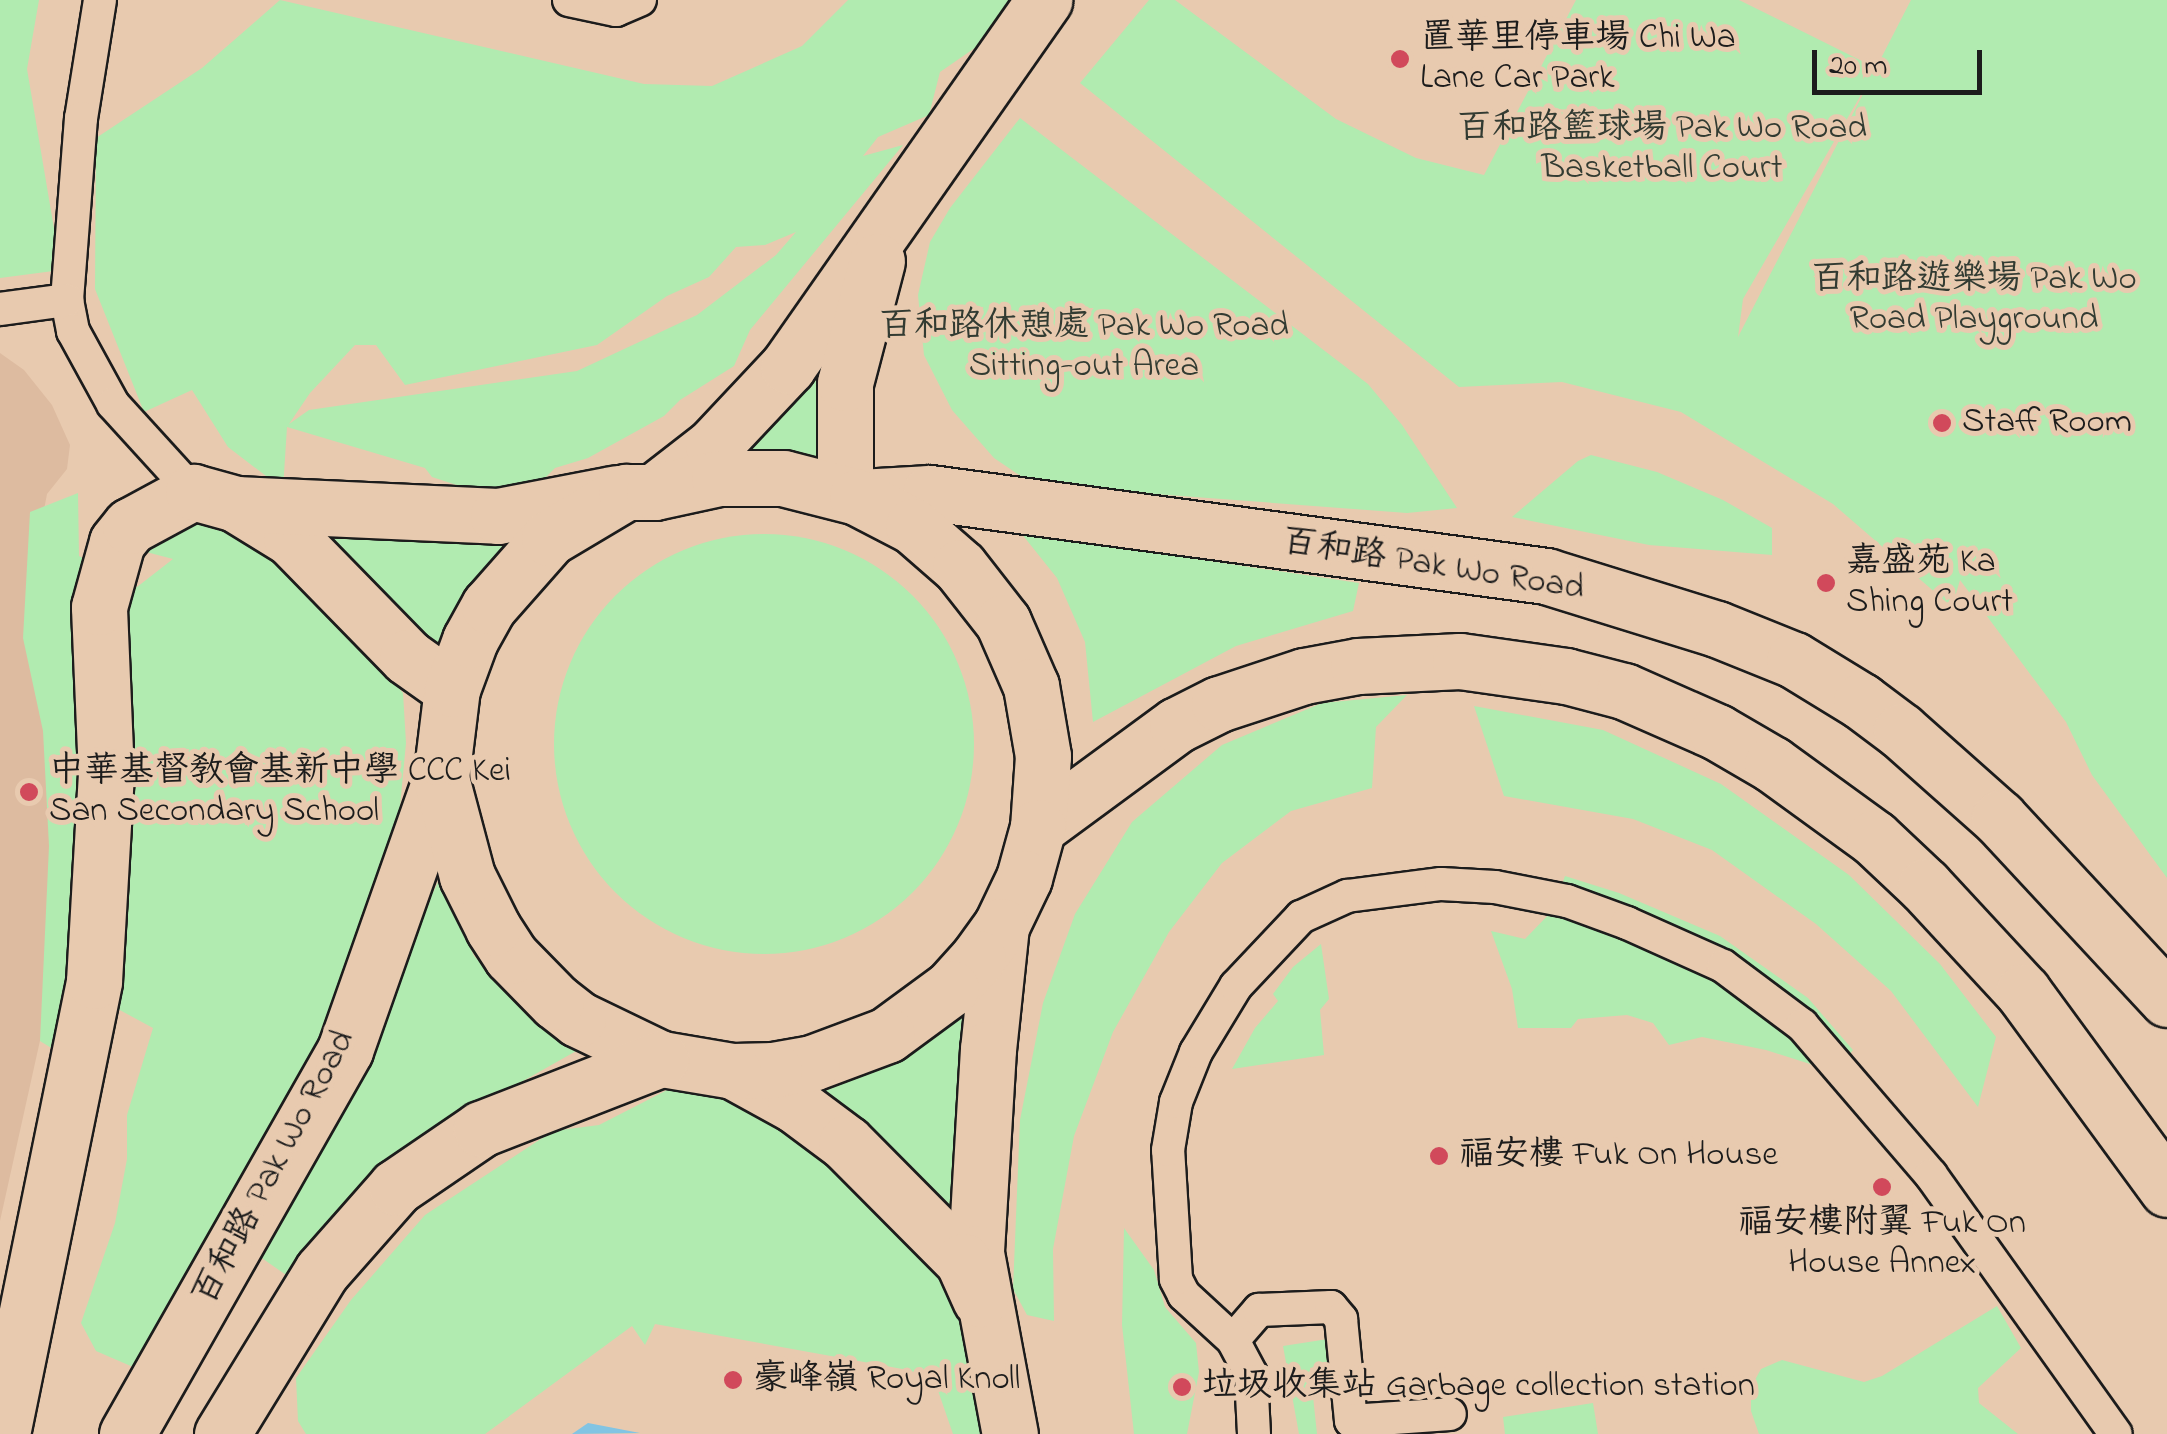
<!DOCTYPE html>
<html>
<head>
<meta charset="utf-8">
<style>
  body { margin:0 }
  #map { position:relative; width:2167px; height:1434px; overflow:hidden; background:#e8caaf; font-family:"Indie Flower","LXGW WenKai TC",sans-serif }
  div>[style] { position:absolute }
  .built>* { inset:0; background:#ddbba0 }
  .green>* { inset:0; background:#b1ebb0 }
  .round { border-radius:50% }
  .water>* { inset:0; background:#82c4e3 }
  .roads { filter:drop-shadow(2px 0 #1c1c1c) drop-shadow(-2px 0 #1c1c1c) drop-shadow(0 2px #1c1c1c) drop-shadow(0 -2px #1c1c1c) }
  .service>* { height:32px; margin:-16px; padding:0 16px; transform-origin:16px; border-radius:16px; background:#e8caaf }
  .minor>* { height:55px; margin:-27.5px; padding:0 27.5px; transform-origin:27.5px; border-radius:27.5px; background:#e8caaf }
  .secondary>* { height:55px; margin:-27.5px; padding:0 27.5px; transform-origin:27.5px; border-radius:27.5px; background:#e8caaf }
  .dots>* { width:28px; height:28px; translate:-50% -50%; box-sizing:border-box; border:5px solid #e8caaf; border-radius:50% }
  span { translate:-50% -50%; white-space:nowrap; text-align:center; line-height:1.15; -webkit-text-stroke:10px #e8caaf; paint-order:stroke }
  .poi-label { font-size:35px; color:#1c1c1c }
  .left { translate:0 -50%; text-align:left }
  .park-label { font-size:35px; color:#323b32 }
  .street-label { font-size:35px; color:#1c1c1c }
  .scale { position:absolute; left:1812px; top:50px; width:170px; height:45px; box-sizing:border-box; border:5px solid #1c1c1c; border-top:0; padding-left:12px; font-size:30px; line-height:35px; white-space:nowrap; color:#1c1c1c; -webkit-text-stroke:8px #e8caaf; paint-order:stroke }
</style>
</head>
<body>
<div id="map">
  <div class="built">
    <i style="clip-path:polygon(0 353px,24px 370px,52px 405px,70px 445px,67px 469px,47px 494px,37px 547px,56px 743px,47px 1009px,0 1221px)"></i>
  </div>
  <div class="green">
    <i style="clip-path:polygon(0 0,39px 0,27px 69px,61px 270px,0 278px)"></i>
    <i style="clip-path:polygon(evenodd,280px 0,644px 84px,712px 86px,802px 46px,848px 0,1016px 0,998px 32px,940px 72px,929px 115px,878px 137px,863px 156px,903px 145px,750px 330px,734px 366px,680px 400px,664px 416px,588px 458px,555px 468px,528px 495px,472px 490px,432px 477px,425px 468px,287px 427px,283px 489px,228px 447px,192px 390px,144px 412px,95px 289px,96px 138px,202px 68px,280px 0,796px 232px,776px 255px,697px 315px,577px 371px,309px 410px,289px 424px,310px 393px,355px 345px,376px 345px,405px 385px,597px 345px,667px 296px,709px 277px,736px 247px,765px 245px,796px 232px)"></i>
    <i style="clip-path:polygon(evenodd,1149px 0,1175px 0,1336px 119px,1416px 158px,1484px 175px,1576px 0,1739px 0,1876px 68px,1911px 0,2167px 0,2167px 878px,2092px 775px,2066px 722px,1960px 580px,1952px 607px,1833px 504px,1681px 412px,1562px 382px,1459px 387px,1080px 83px,1149px 0,1862px 93px,1863px 94px,1738px 337px,1743px 299px,1862px 93px)"></i>
    <i style="clip-path:polygon(1020px 118px,1368px 384px,1402px 425px,1457px 508px,1407px 513px,1034px 485px,994px 458px,952px 410px,924px 355px,918px 295px,930px 242px,950px 208px)"></i>
    <i style="clip-path:polygon(880px 252px,845px 493px,654px 492px)"></i>
    <i style="clip-path:polygon(1591px 455px,1657px 472px,1723px 500px,1772px 528px,1772px 555px,1649px 545px,1512px 517px,1578px 461px)"></i>
    <i style="clip-path:polygon(78px 493px,79px 556px,137px 587px,173px 559px,131px 548px,137px 514px,518px 513px,523px 567px,441px 778px,407px 657px,358px 639px,403px 693px,406px 743px,399px 817px,323px 1043px,166px 1330px,133px 1367px,96px 1351px,81px 1323px,115px 1223px,127px 1159px,127px 1115px,153px 1028px,116px 1008px,66px 1057px,40px 1041px,49px 846px,43px 731px,23px 638px,30px 512px)"></i>
    <i style="clip-path:polygon(1021px 533px,1359px 583px,1353px 611px,1236px 646px,1093px 722px,1085px 642px,1057px 578px)"></i>
    <i class="round" style="left:554px;top:534px;width:420px;height:420px"></i>
    <i style="clip-path:polygon(1407px 695px,1376px 727px,1372px 788px,1291px 811px,1222px 863px,1169px 932px,1113px 1032px,1074px 1136px,1053px 1249px,1054px 1321px,1027px 1315px,1013px 1289px,1020px 1120px,1043px 1003px,1075px 914px,1132px 822px,1222px 745px,1322px 703px)"></i>
    <i style="clip-path:polygon(1474px 706px,1603px 730px,1721px 784px,1849px 875px,1940px 964px,1996px 1037px,1978px 1107px,1891px 991px,1816px 924px,1712px 850px,1633px 819px,1504px 796px)"></i>
    <i style="clip-path:polygon(1565px 876px,1619px 893px,1720px 936px,1808px 998px,1853px 1050px,1835px 1072px,1766px 1050px,1702px 1037px,1669px 1045px,1653px 1023px,1627px 1015px,1578px 1019px,1571px 1028px,1518px 1028px,1512px 989px,1491px 931px,1525px 939px,1553px 910px)"></i>
    <i style="clip-path:polygon(440px 878px,474px 956px,529px 1012px,585px 1046px,436px 1130px,289px 1277px,256px 1254px)"></i>
    <i style="clip-path:polygon(1321px 944px,1329px 999px,1320px 1010px,1324px 1055px,1232px 1069px,1255px 1028px,1278px 1001px,1273px 994px,1293px 967px)"></i>
    <i style="clip-path:polygon(978px 958px,1004px 1434px,953px 1434px,934px 1379px,908px 1370px,655px 1324px,645px 1345px,632px 1326px,485px 1434px,306px 1434px,298px 1421px,296px 1378px,351px 1300px,425px 1215px,553px 1131px,599px 1125px,673px 1087px,744px 1077px)"></i>
    <i style="clip-path:polygon(1124px 1228px,1154px 1270px,1165px 1307px,1196px 1343px,1199px 1372px,1187px 1434px,1134px 1434px,1122px 1325px)"></i>
    <i style="clip-path:polygon(1997px 1306px,2021px 1348px,1978px 1388px,1979px 1403px,2018px 1434px,1759px 1434px,1751px 1411px,1751px 1387px,1761px 1369px,1782px 1360px,1864px 1382px,1882px 1376px)"></i>
    <i style="clip-path:polygon(1328px 1339px,1337px 1362px,1310px 1368px,1317px 1434px,1299px 1434px,1283px 1346px)"></i>
    <i style="clip-path:polygon(1593px 1403px,1598px 1434px,1505px 1434px,1503px 1417px)"></i>
  </div>
  <div class="water">
    <i style="clip-path:polygon(588px 1423px,640px 1433px,572px 1434px)"></i>
  </div>
  <div class="roads">
    <div class="service">
      <i style="left:100px;top:0;width:120px;rotate:99.1deg"></i>
      <i style="left:81px;top:118px;width:183px;rotate:94.4deg"></i>
      <i style="left:67px;top:300px;width:32px;rotate:79deg"></i>
      <i style="left:73px;top:331px;width:83px;rotate:61.3deg"></i>
      <i style="left:113px;top:404px;width:119px;rotate:47.7deg"></i>
      <i style="left:569px;top:0;width:48px;rotate:12deg"></i>
      <i style="left:616px;top:10px;width:26px;rotate:-23deg"></i>
      <i style="left:0;top:309px;width:68px;rotate:-7.7deg"></i>
      <i style="left:1233px;top:1340px;width:40px;rotate:-49deg"></i>
      <i style="left:1259px;top:1310px;width:72px;rotate:-2.4deg"></i>
      <i style="left:1331px;top:1307px;width:16px;rotate:50deg"></i>
      <i style="left:1341px;top:1319px;width:102px;rotate:84.4deg"></i>
      <i style="left:1351px;top:1421px;width:99px;rotate:-4deg"></i>
      <i style="left:1254px;top:1434px;width:60px;rotate:-92.9deg"></i>
      <i style="left:1251px;top:1374px;width:38px;rotate:-118deg"></i>
      <i style="left:1233px;top:1340px;width:67px;rotate:-137.4deg"></i>
      <i style="left:1184px;top:1295px;width:18px;rotate:-117deg"></i>
      <i style="left:1176px;top:1279px;width:129px;rotate:-93.5deg"></i>
      <i style="left:1168px;top:1150px;width:49px;rotate:-80.5deg"></i>
      <i style="left:1176px;top:1102px;width:54px;rotate:-68.2deg"></i>
      <i style="left:1196px;top:1052px;width:77px;rotate:-58.8deg"></i>
      <i style="left:1236px;top:986px;width:95px;rotate:-46.7deg"></i>
      <i style="left:1301px;top:917px;width:51px;rotate:-24.5deg"></i>
      <i style="left:1347px;top:896px;width:95px;rotate:-7.3deg"></i>
      <i style="left:1441px;top:884px;width:54px;rotate:3.2deg"></i>
      <i style="left:1495px;top:887px;width:73px;rotate:11deg"></i>
      <i style="left:1567px;top:901px;width:64px;rotate:20.1deg"></i>
      <i style="left:1627px;top:923px;width:105px;rotate:24.1deg"></i>
      <i style="left:1723px;top:966px;width:99px;rotate:36.8deg"></i>
      <i style="left:1802px;top:1025px;width:198px;rotate:49.3deg"></i>
      <i style="left:1931px;top:1175px;width:318px;rotate:54.5deg"></i>
    </div>
    <div class="minor">
      <i style="left:654px;top:492px;width:75px;rotate:-37.9deg"></i>
      <i style="left:713px;top:446px;width:110px;rotate:-46.8deg"></i>
      <i style="left:788px;top:366px;width:447px;rotate:-55deg"></i>
      <i style="left:845px;top:493px;width:110px;rotate:-90deg"></i>
      <i style="left:845px;top:383px;width:126px;rotate:-75.3deg"></i>
      <i style="left:239px;top:506px;width:61px;rotate:31.6deg"></i>
      <i style="left:291px;top:538px;width:166px;rotate:45.7deg"></i>
      <i style="left:407px;top:657px;width:55px;rotate:35.4deg"></i>
      <i style="left:1001px;top:926px;width:124px;rotate:96deg"></i>
      <i style="left:988px;top:1049px;width:204px;rotate:93.4deg"></i>
      <i style="left:976px;top:1253px;width:184px;rotate:79.4deg"></i>
      <i style="left:733px;top:1071px;width:71px;rotate:28.7deg"></i>
      <i style="left:795px;top:1105px;width:64px;rotate:36.7deg"></i>
      <i style="left:846px;top:1143px;width:166px;rotate:45.2deg"></i>
      <i style="left:963px;top:1261px;width:42px;rotate:65.9deg"></i>
      <i style="left:2px;top:1434px;width:462px;rotate:-78.5deg"></i>
      <i style="left:94px;top:981px;width:206px;rotate:-86.7deg"></i>
      <i style="left:106px;top:775px;width:168px;rotate:-92.4deg"></i>
      <i style="left:99px;top:607px;width:67px;rotate:-74.5deg"></i>
      <i style="left:117px;top:542px;width:21px;rotate:-51deg"></i>
      <i style="left:130px;top:526px;width:72px;rotate:-28.4deg"></i>
      <i style="left:193px;top:492px;width:45px;rotate:15.6deg"></i>
      <i style="left:236px;top:504px;width:262px;rotate:2.6deg"></i>
      <i style="left:498px;top:516px;width:122px;rotate:-10.9deg"></i>
    </div>
    <div class="secondary">
      <i style="left:860px;top:497px;width:70px;rotate:-3.3deg"></i>
      <i style="left:930px;top:493px;width:622px;rotate:7.67deg"></i>
      <i style="left:1546px;top:576px;width:179px;rotate:17.2deg"></i>
      <i style="left:1717px;top:629px;width:83px;rotate:21.9deg"></i>
      <i style="left:1794px;top:660px;width:79px;rotate:31.5deg"></i>
      <i style="left:1861px;top:701px;width:50px;rotate:36.9deg"></i>
      <i style="left:1901px;top:731px;width:131px;rotate:41.6deg"></i>
      <i style="left:1999px;top:818px;width:247px;rotate:47.1deg"></i>
      <i style="left:1038px;top:827px;width:172px;rotate:-36.3deg"></i>
      <i style="left:1177px;top:725px;width:47px;rotate:-26.6deg"></i>
      <i style="left:1219px;top:704px;width:89px;rotate:-18.2deg"></i>
      <i style="left:1304px;top:676px;width:55px;rotate:-10.5deg"></i>
      <i style="left:1358px;top:666px;width:102px;rotate:-2.8deg"></i>
      <i style="left:1460px;top:661px;width:107px;rotate:8.1deg"></i>
      <i style="left:1566px;top:676px;width:60px;rotate:14.5deg"></i>
      <i style="left:1624px;top:691px;width:102px;rotate:23.8deg"></i>
      <i style="left:1717px;top:732px;width:64px;rotate:30.2deg"></i>
      <i style="left:1772px;top:764px;width:126px;rotate:36deg"></i>
      <i style="left:1874px;top:838px;width:70px;rotate:43.3deg"></i>
      <i style="left:1925px;top:886px;width:144px;rotate:47.2deg"></i>
      <i style="left:2023px;top:992px;width:244px;rotate:53.8deg"></i>
      <i style="left:127px;top:1434px;width:442px;rotate:-60.4deg"></i>
      <i style="left:345px;top:1050px;width:288px;rotate:-70.6deg"></i>
      <i style="left:441px;top:778px;width:90px;rotate:-83deg"></i>
      <i style="left:452px;top:689px;width:52px;rotate:-69.8deg"></i>
      <i style="left:470px;top:640px;width:39px;rotate:-61deg"></i>
      <i style="left:489px;top:606px;width:91px;rotate:-48.6deg"></i>
      <i style="left:549px;top:538px;width:90px;rotate:-30.9deg"></i>
      <i style="left:626px;top:492px;width:28px"></i>
      <i style="left:654px;top:492px;width:66px;rotate:-12.2deg"></i>
      <i style="left:719px;top:478px;width:64px"></i>
      <i style="left:783px;top:478px;width:76px;rotate:14.4deg"></i>
      <i style="left:857px;top:497px;width:63px;rotate:27.4deg"></i>
      <i style="left:913px;top:526px;width:62px;rotate:41.1deg"></i>
      <i style="left:960px;top:567px;width:70px;rotate:52deg"></i>
      <i style="left:1003px;top:622px;width:70px;rotate:66.4deg"></i>
      <i style="left:1031px;top:686px;width:71px;rotate:80.3deg"></i>
      <i style="left:1043px;top:756px;width:71px;rotate:94deg"></i>
      <i style="left:1038px;top:827px;width:53px;rotate:105.4deg"></i>
      <i style="left:1024px;top:878px;width:53px;rotate:115.6deg"></i>
      <i style="left:1001px;top:926px;width:39px;rotate:126deg"></i>
      <i style="left:978px;top:958px;width:40px;rotate:132deg"></i>
      <i style="left:951px;top:988px;width:79px;rotate:143.7deg"></i>
      <i style="left:887px;top:1035px;width:80px;rotate:159.5deg"></i>
      <i style="left:812px;top:1063px;width:39px;rotate:170deg"></i>
      <i style="left:774px;top:1070px;width:41px;rotate:178.6deg"></i>
      <i style="left:733px;top:1071px;width:73px;rotate:-170.5deg"></i>
      <i style="left:661px;top:1059px;width:92px;rotate:-154.3deg"></i>
      <i style="left:578px;top:1019px;width:28px;rotate:-142deg"></i>
      <i style="left:556px;top:1002px;width:64px;rotate:-134.4deg"></i>
      <i style="left:511px;top:956px;width:33px;rotate:-123deg"></i>
      <i style="left:493px;top:928px;width:58px;rotate:-116.6deg"></i>
      <i style="left:467px;top:876px;width:101px;rotate:-104.9deg"></i>
      <i style="left:222px;top:1434px;width:191px;rotate:-58.5deg"></i>
      <i style="left:322px;top:1271px;width:112px;rotate:-48.6deg"></i>
      <i style="left:396px;top:1187px;width:103px;rotate:-34.3deg"></i>
      <i style="left:481px;top:1129px;width:193px;rotate:-21.3deg"></i>
    </div>
  </div>
  <div class="dots">
    <i style="left:1400px;top:59px;background:#d1495b"></i>
    <i style="left:1942px;top:423px;background:#d1495b"></i>
    <i style="left:1826px;top:583px;background:#d1495b"></i>
    <i style="left:29px;top:792px;background:#d1495b"></i>
    <i style="left:1439px;top:1156px;background:#d1495b"></i>
    <i style="left:1882px;top:1187px;background:#d1495b"></i>
    <i style="left:733px;top:1380px;background:#d1495b"></i>
    <i style="left:1182px;top:1387px;background:#d1495b"></i>
  </div>
  <div class="poi-label">
    <span class="left" style="left:1420px;top:59px">置華里停車場 Chi Wa<br>Lane Car Park</span>
    <span class="left" style="left:1962px;top:423px">Staff Room</span>
    <span class="left" style="left:1846px;top:583px">嘉盛苑 Ka<br>Shing Court</span>
    <span class="left" style="left:49px;top:792px">中華基督教會基新中學 CCC Kei<br>San Secondary School</span>
    <span class="left" style="left:1459px;top:1156px">福安樓 Fuk On House</span>
    <span style="left:1882px;top:1244px">福安樓附翼 Fuk On<br>House Annex</span>
    <span class="left" style="left:753px;top:1380px">豪峰嶺 Royal Knoll</span>
    <span class="left" style="left:1202px;top:1387px">垃圾收集站 Garbage collection station</span>
  </div>
  <div class="park-label">
    <span style="left:1662px;top:149px">百和路籃球場 Pak Wo Road<br>Basketball Court</span>
    <span style="left:1974px;top:300px">百和路遊樂場 Pak Wo<br>Road Playground</span>
    <span style="left:1084px;top:347px">百和路休憩處 Pak Wo Road<br>Sitting-out Area</span>
  </div>
  <div class="street-label">
    <span style="left:1433px;top:566px;rotate:9deg">百和路 Pak Wo Road</span>
    <span style="left:275px;top:1168px;rotate:-62deg">百和路 Pak Wo Road</span>
  </div>
  <div class="scale">20 m</div>
</div>
</body>
</html>
